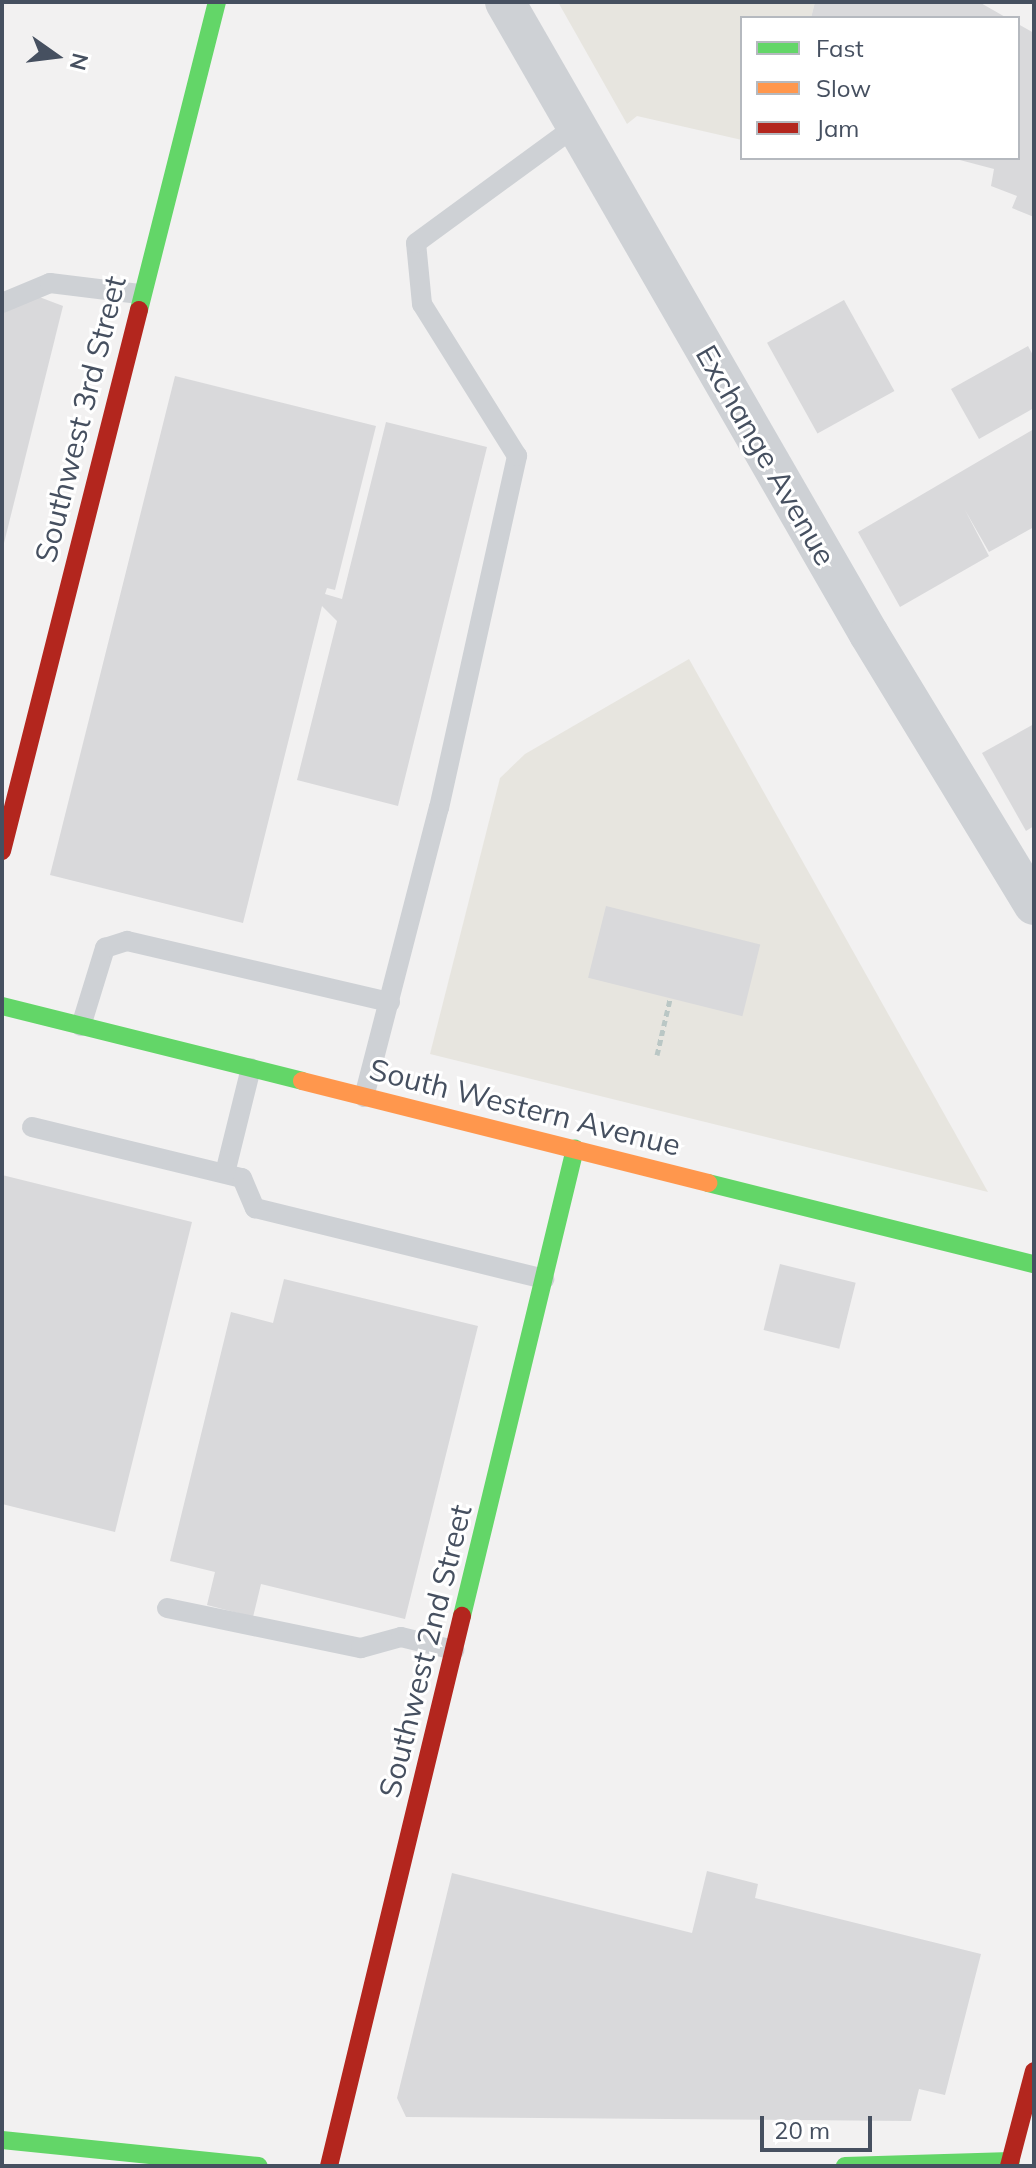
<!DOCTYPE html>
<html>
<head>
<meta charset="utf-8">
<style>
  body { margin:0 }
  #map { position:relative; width:1036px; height:2168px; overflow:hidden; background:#f2f1f1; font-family:Mulish,sans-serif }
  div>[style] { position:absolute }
  .commercial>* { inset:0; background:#e7e5df }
  .building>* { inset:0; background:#d9d9db; transform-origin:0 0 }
  .path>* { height:5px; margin-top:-2.5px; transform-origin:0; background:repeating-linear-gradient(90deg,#bac7c5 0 6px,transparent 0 10px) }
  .lane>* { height:20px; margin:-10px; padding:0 10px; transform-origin:10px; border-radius:10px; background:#ced1d5 }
  .street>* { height:40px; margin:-20px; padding:0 20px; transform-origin:20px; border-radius:20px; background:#ced1d5 }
  .fast>* { height:18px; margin:-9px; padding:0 9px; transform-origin:9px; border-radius:9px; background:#63d668 }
  .slow>* { height:18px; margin:-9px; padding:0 9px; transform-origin:9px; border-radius:9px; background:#ff974d }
  .jam>* { height:18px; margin:-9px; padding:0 9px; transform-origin:9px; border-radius:9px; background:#b3261e }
  span { translate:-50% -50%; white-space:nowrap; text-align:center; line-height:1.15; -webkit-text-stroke:6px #fff; paint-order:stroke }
  .street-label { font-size:30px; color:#465060 }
  .frame { position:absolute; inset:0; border:4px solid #465060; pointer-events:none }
  .legend { position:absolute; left:740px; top:16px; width:280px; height:144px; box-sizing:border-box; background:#fff; border:2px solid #b5b9bf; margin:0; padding:10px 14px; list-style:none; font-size:24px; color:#465060 }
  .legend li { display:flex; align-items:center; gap:16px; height:40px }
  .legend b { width:40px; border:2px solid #b5b9bf }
  .north { position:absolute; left:16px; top:16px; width:80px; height:80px; -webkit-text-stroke:6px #fff; paint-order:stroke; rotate:104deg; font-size:22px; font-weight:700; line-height:32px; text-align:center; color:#465060 }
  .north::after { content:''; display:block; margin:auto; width:28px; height:36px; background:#465060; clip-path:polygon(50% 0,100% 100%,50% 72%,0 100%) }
  .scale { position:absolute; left:760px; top:2116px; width:112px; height:36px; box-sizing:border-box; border:4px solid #465060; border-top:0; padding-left:10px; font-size:24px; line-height:28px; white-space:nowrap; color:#465060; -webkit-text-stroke:6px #fff; paint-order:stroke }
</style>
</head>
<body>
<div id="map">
  <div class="commercial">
    <i style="clip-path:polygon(558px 2px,815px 2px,811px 18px,742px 18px,742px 140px,637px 116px,627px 124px)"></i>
    <i style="clip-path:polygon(689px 659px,720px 714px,988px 1192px,430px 1054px,500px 778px,525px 754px)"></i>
  </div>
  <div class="building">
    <i style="clip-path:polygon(815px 2px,979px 2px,1007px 18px,811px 18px)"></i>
    <i style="clip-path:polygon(1018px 24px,1034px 33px,1034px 217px,1012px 208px,1017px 196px,991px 186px,994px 169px,956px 159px,1018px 158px)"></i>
    <i style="clip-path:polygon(34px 295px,63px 306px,2px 551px,2px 313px)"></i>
    <i style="left:844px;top:300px;width:104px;height:88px;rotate:61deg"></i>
    <i style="clip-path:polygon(1028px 346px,1034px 357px,1034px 408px,979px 439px,951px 389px)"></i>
    <i style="clip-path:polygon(175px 376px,376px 426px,335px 590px,327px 588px,325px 594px,342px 599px,386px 422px,487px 447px,398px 806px,297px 780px,337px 621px,322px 606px,243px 923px,50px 875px)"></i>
    <i style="clip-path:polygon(1034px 429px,1034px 527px,989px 552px,965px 510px,989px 556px,900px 607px,858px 532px)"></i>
    <i style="clip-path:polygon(1034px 724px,1034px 826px,1026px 831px,982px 753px)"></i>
    <i style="left:606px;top:906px;width:159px;height:74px;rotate:14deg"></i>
    <i style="clip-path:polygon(2px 1175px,192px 1222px,115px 1532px,2px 1504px)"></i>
    <i style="left:780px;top:1264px;width:78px;height:68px;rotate:14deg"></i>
    <i style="clip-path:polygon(284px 1279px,478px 1326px,405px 1619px,261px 1584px,253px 1617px,207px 1605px,215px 1572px,170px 1561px,231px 1312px,273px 1323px)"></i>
    <i style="clip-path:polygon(707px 1871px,758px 1884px,755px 1898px,981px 1954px,945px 2095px,919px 2089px,911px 2121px,406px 2117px,397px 2098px,452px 1873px,692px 1933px)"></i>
  </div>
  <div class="path">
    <i style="left:657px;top:1055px;width:57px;rotate:-76.9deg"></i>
  </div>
  <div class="lane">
    <i style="left:2px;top:303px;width:52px;rotate:-22.6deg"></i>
    <i style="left:50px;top:283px;width:90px;rotate:7deg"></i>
    <i style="left:81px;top:1026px;width:82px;rotate:-72.9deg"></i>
    <i style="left:105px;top:948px;width:23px;rotate:-18deg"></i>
    <i style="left:127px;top:941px;width:270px;rotate:13.1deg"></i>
    <i style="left:364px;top:1097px;width:299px;rotate:-75.5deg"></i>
    <i style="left:439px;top:808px;width:361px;rotate:-77.5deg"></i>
    <i style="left:517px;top:456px;width:179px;rotate:-122deg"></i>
    <i style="left:422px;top:304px;width:61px;rotate:-95.6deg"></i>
    <i style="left:416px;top:243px;width:198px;rotate:-36.2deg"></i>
    <i style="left:32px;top:1127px;width:216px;rotate:13.7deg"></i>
    <i style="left:242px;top:1178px;width:33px;rotate:67deg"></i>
    <i style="left:255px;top:1208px;width:298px;rotate:13.8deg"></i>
    <i style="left:225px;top:1173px;width:108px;rotate:-76.1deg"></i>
    <i style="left:167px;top:1608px;width:198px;rotate:11.7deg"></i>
    <i style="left:361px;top:1648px;width:41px;rotate:-15.4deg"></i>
    <i style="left:401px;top:1637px;width:55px;rotate:13.8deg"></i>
  </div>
  <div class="street">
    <i style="left:505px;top:2px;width:729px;rotate:60.06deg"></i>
    <i style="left:869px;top:634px;width:317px;rotate:58.7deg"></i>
  </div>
  <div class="fast">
    <i style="left:139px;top:310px;width:318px;rotate:-75.8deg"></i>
    <i style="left:2px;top:1006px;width:309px;rotate:14deg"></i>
    <i style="left:708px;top:1183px;width:336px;rotate:14deg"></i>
    <i style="left:462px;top:1616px;width:481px;rotate:-76.4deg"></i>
    <i style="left:2px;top:2140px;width:258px;rotate:5.8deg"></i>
    <i style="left:845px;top:2166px;width:166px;rotate:-1.7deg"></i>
  </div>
  <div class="slow">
    <i style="left:302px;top:1081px;width:419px;rotate:14.1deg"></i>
  </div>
  <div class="jam">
    <i style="left:2px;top:851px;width:558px;rotate:-75.79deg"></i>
    <i style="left:329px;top:2166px;width:566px;rotate:-76.41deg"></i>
    <i style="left:1009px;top:2166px;width:98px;rotate:-75.3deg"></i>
  </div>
  <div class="street-label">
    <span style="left:80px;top:419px;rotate:-76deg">Southwest 3rd Street</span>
    <span style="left:766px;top:455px;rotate:60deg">Exchange Avenue</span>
    <span style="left:525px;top:1107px;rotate:14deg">South Western Avenue</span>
    <span style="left:425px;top:1651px;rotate:-76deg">Southwest 2nd Street</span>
  </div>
  <div class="frame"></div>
  <ul class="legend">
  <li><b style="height:10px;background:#63d668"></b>Fast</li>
  <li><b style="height:10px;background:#ff974d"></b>Slow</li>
  <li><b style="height:10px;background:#b3261e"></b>Jam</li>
  </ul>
  <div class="north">N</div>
  <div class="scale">20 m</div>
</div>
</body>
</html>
